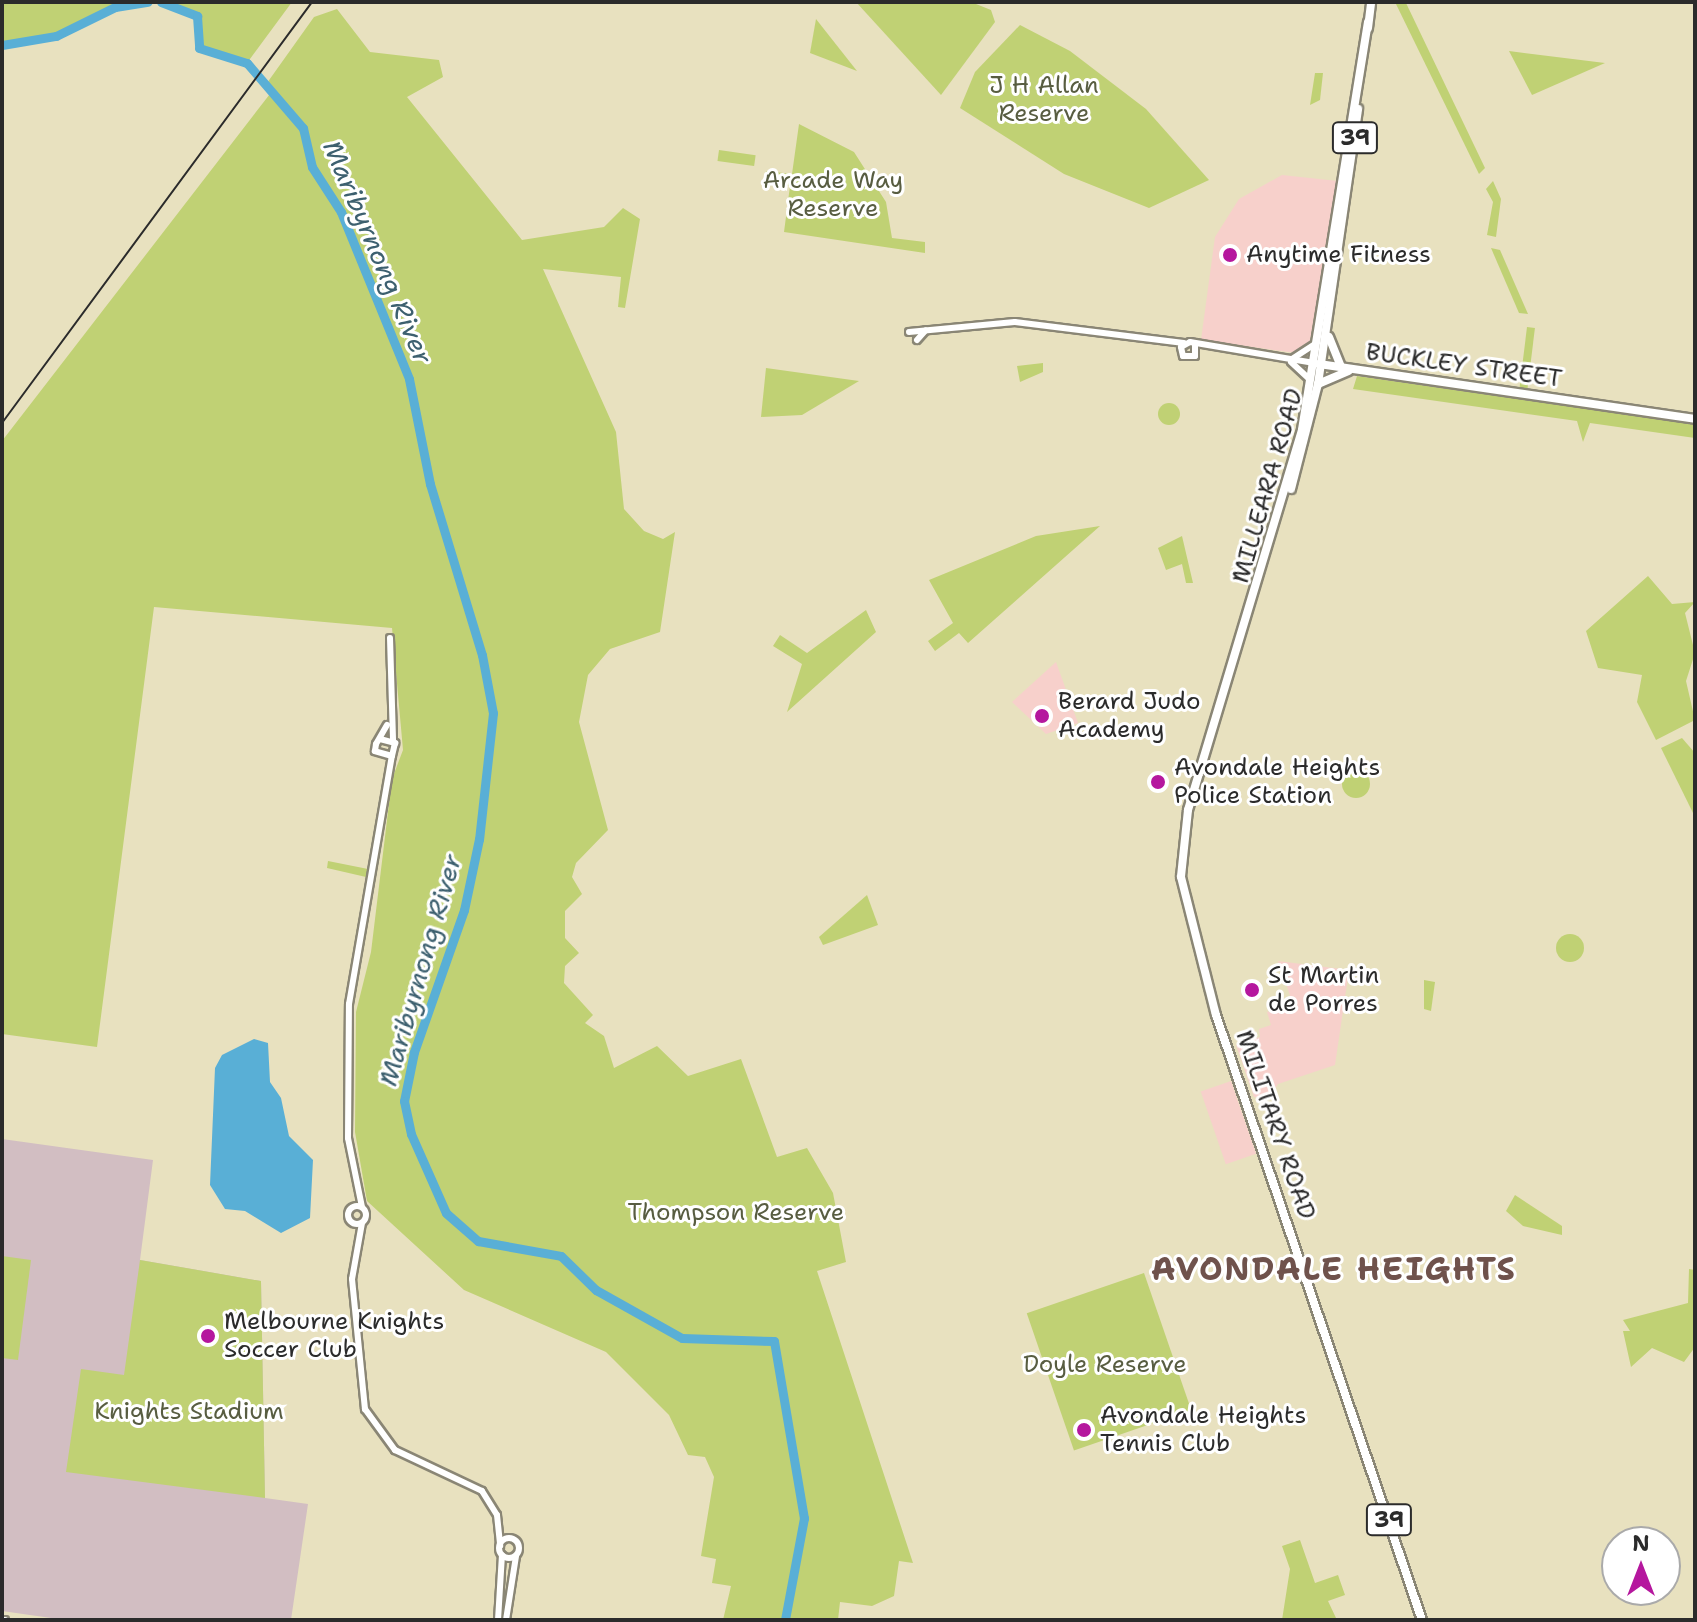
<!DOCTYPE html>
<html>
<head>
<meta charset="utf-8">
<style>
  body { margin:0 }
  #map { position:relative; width:1697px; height:1622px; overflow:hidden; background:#e8e1bf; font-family:"Shantell Sans",sans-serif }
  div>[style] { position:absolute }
  .built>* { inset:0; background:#f7d0cb; transform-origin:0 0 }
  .industrial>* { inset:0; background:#d2bec2 }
  .green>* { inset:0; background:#c0d174; transform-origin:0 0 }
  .round { border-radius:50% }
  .water>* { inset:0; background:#59afd6 }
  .river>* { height:9px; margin:-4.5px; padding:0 4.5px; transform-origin:4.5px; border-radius:4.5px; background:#59afd6 }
  .roads { filter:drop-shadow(2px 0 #8a8675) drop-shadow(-2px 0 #8a8675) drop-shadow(0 2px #8a8675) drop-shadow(0 -2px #8a8675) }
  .minor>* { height:6px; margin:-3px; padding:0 3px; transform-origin:3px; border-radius:3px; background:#fff }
  .minor>.ring { margin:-3px; padding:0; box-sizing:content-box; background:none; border:6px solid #fff; border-radius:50% }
  .major>* { height:8px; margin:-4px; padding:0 4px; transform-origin:4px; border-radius:4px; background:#fff }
  .rail>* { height:2px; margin:-1px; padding:0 1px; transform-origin:1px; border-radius:1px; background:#2b2b2b }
  .dots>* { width:22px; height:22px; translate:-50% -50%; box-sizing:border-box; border:4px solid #fff; border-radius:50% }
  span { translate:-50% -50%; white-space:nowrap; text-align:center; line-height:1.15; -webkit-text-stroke:6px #fff; paint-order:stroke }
  .shield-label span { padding:2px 6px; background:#fff; border:2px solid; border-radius:6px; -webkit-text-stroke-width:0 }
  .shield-label { font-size:22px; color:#2b2b2b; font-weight:700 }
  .park-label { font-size:24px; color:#585d41 }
  .poi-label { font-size:24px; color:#2b2b2b }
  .left { translate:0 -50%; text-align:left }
  .street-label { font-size:24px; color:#2b2b2b }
  .water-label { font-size:26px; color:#3d606f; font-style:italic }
  .district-label { font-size:32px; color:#6f524c; font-weight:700; letter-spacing:2px }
  .frame { position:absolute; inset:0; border:4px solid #2b2b2b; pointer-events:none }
  .north { position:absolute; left:1601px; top:1526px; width:80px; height:80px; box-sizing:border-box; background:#fff; border:2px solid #aaa; border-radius:50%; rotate:0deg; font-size:22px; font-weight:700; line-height:32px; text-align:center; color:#2b2b2b }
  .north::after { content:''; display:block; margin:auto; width:28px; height:36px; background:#b5179e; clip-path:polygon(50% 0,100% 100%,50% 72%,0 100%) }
</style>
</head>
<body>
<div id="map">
  <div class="built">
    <i style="clip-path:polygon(1282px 175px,1338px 181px,1310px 341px,1296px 353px,1201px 340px,1215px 237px,1239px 199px)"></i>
    <i style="clip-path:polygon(1056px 662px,1078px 723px,1046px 734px,1012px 702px)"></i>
    <i style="clip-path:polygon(1278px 961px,1349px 970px,1335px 1065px,1278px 1084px,1268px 1099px,1254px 1097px,1236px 1045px,1260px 1037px,1259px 1029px,1271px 1025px,1267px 1012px,1293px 1004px)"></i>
    <i style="left:1231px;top:1081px;width:77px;height:32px;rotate:71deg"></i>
  </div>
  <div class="industrial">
    <i style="clip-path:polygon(2px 1139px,153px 1160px,140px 1260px,261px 1281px,265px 1498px,308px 1504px,291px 1620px,65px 1620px,2px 1611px)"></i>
  </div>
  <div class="green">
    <i style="clip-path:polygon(2px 2px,148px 2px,114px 7px,56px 36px,2px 45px)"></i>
    <i style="clip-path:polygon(161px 2px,292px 2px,247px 63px,204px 52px,197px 16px)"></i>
    <i style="clip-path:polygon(856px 2px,971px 2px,991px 10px,995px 22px,941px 95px)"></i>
    <i style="clip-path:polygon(1395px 2px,1406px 3px,1485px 168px,1479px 174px)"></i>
    <i style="clip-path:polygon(337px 9px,370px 52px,439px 60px,443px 77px,407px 97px,522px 240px,604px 227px,623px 208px,640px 219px,625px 308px,618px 307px,621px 277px,543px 269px,616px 432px,624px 509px,644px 531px,663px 539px,675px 532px,660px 632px,610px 649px,588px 675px,579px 722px,608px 830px,576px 863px,572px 877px,582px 894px,565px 911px,565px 938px,579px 953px,565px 966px,564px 983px,593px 1015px,585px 1023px,604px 1036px,614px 1068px,657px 1046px,688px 1076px,741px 1059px,777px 1157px,807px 1148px,833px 1193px,846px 1262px,817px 1271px,913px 1563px,899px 1561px,894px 1596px,872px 1606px,840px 1602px,838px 1620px,723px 1620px,731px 1586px,712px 1583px,716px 1559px,701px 1556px,714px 1477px,705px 1457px,688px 1455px,669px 1415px,606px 1352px,464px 1290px,367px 1201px,355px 1132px,356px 1012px,371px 952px,392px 779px,403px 750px,392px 628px,154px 607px,97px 1047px,2px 1034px,2px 441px,273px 90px,267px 83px,314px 17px)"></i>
    <i style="clip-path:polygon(816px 19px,857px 71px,810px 53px)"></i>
    <i style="clip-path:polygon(1020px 25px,1070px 51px,1146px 109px,1209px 180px,1149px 208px,1064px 174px,960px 108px,975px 72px)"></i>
    <i style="clip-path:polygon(1509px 51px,1605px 63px,1532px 95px)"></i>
    <i style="clip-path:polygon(1315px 73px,1323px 73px,1320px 100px,1310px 105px)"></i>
    <i style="clip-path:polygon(799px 124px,854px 152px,886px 202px,892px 238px,925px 242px,925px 253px,784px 232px,790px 186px,764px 182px,766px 171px,792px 174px)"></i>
    <i style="left:719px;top:150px;width:37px;height:11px;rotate:8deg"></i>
    <i style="clip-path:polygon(1493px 181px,1501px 199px,1496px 237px,1487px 235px,1493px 202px,1486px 189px)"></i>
    <i style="clip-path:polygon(1491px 248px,1500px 250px,1528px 314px,1519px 313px)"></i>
    <i style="left:1527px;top:327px;width:8px;height:73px;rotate:7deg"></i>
    <i style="clip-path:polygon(1043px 363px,1043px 372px,1020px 382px,1017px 366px)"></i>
    <i style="clip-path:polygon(766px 368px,859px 381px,802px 415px,761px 417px)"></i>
    <i style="clip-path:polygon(1357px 376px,1695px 424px,1695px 438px,1590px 423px,1583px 442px,1577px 421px,1353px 389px)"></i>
    <i class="round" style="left:1158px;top:403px;width:22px;height:22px"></i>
    <i style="clip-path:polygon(1100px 526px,968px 643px,959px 633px,935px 651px,928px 641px,953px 623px,929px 580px,1036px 536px)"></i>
    <i style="clip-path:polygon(1182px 536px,1193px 583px,1186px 583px,1182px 564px,1166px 570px,1158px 548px)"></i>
    <i style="clip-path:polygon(1648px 576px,1672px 604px,1695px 602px,1685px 613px,1695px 653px,1686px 681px,1695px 720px,1656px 740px,1637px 702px,1642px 675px,1598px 668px,1586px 631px)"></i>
    <i style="clip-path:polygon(866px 610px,876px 632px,787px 712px,802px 664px,773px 646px,780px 635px,807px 653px)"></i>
    <i style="clip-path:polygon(1682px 738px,1695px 753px,1695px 817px,1661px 748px)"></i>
    <i class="round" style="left:1342px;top:770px;width:28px;height:28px"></i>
    <i style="clip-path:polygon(328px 861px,368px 869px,366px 877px,327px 868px)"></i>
    <i style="clip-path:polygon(867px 895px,878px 925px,823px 945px,819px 937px)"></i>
    <i class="round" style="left:1556px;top:934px;width:28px;height:28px"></i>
    <i style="clip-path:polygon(1424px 980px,1435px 982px,1431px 1011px,1424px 1009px)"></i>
    <i style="clip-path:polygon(1515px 1195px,1562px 1226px,1562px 1235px,1523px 1226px,1506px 1211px)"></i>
    <i style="clip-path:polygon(2px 1256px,31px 1260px,18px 1360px,2px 1358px)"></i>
    <i style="clip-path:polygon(140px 1260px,261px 1281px,265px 1498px,66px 1472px,81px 1369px,124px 1375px)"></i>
    <i style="clip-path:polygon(1689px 1269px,1695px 1270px,1695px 1347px,1684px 1362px,1652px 1348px,1631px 1367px,1623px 1331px,1630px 1331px,1623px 1320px,1688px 1303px)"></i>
    <i style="left:1144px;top:1273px;width:145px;height:124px;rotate:71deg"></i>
    <i style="clip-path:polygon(1300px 1540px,1315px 1583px,1338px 1575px,1345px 1595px,1328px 1601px,1336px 1618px,1282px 1620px,1290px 1569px,1282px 1546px)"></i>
  </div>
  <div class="water">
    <i style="clip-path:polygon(254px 1039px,268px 1043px,270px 1082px,281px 1098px,289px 1136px,313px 1160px,310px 1218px,281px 1233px,245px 1211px,225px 1209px,210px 1185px,215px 1068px,222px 1055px)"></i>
  </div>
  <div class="river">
    <i style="left:161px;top:2px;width:39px;rotate:21deg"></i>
    <i style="left:197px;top:16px;width:32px;rotate:86deg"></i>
    <i style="left:199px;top:48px;width:50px;rotate:17.4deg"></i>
    <i style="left:247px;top:63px;width:86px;rotate:49.3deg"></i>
    <i style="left:303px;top:128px;width:40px;rotate:77deg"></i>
    <i style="left:312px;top:167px;width:54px;rotate:57.2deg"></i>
    <i style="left:341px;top:212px;width:180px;rotate:67.8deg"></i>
    <i style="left:409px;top:379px;width:107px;rotate:78.7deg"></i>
    <i style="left:430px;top:484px;width:179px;rotate:73.1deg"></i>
    <i style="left:482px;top:655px;width:59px;rotate:79.3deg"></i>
    <i style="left:493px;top:713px;width:127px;rotate:96.3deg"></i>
    <i style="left:479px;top:839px;width:73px;rotate:101.9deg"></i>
    <i style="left:464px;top:910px;width:151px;rotate:109.4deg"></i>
    <i style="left:414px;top:1052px;width:50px;rotate:101.5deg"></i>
    <i style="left:404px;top:1101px;width:34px;rotate:78deg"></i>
    <i style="left:411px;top:1134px;width:86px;rotate:66.1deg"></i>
    <i style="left:446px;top:1213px;width:43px;rotate:41.2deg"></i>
    <i style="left:478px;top:1241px;width:84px;rotate:10.2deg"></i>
    <i style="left:561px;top:1256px;width:49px;rotate:44.2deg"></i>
    <i style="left:596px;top:1290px;width:98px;rotate:29.2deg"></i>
    <i style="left:682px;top:1338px;width:92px;rotate:1.9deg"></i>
    <i style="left:774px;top:1341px;width:180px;rotate:80.4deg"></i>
    <i style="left:804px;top:1518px;width:104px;rotate:100.6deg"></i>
    <i style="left:2px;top:45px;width:55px;rotate:-9.5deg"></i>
    <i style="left:56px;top:36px;width:66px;rotate:-26.2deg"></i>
    <i style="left:115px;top:7px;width:33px;rotate:-9deg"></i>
  </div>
  <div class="roads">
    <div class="minor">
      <i style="left:909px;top:332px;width:106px;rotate:-5.4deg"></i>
      <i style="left:1015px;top:322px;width:170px;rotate:7.1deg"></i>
      <i style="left:917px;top:340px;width:13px;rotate:-48deg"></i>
      <i style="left:1195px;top:345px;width:11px;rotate:90deg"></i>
      <i style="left:1195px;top:356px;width:12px;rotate:180deg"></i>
      <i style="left:1183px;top:356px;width:9px;rotate:-103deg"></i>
      <i style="left:1181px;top:347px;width:10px;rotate:-29deg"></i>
      <i style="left:1190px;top:342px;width:126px;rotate:9.6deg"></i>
      <i style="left:1292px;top:359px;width:27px;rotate:-33deg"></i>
      <i style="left:1291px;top:362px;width:25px;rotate:43deg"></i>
      <i style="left:390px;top:638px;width:102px;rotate:88.3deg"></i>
      <i style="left:380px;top:739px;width:16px;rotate:15deg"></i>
      <i style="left:395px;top:743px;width:13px;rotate:103deg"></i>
      <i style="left:392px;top:756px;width:18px;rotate:-164deg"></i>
      <i style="left:375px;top:751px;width:7px;rotate:-82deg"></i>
      <i style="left:376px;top:744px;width:22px;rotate:-60deg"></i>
      <i class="ring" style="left:348px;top:1206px;width:12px;height:12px"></i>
      <i style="left:362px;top:1207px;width:70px;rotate:-101.5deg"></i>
      <i style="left:348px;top:1138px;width:134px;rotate:-89.6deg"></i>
      <i style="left:349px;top:1004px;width:252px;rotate:-80.2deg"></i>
      <i style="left:362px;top:1223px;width:57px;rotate:100.1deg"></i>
      <i style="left:352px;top:1279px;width:131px;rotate:84.3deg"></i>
      <i style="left:365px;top:1409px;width:51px;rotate:53.8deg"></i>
      <i style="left:395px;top:1450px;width:96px;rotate:25.2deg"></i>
      <i style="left:482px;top:1491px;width:28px;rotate:58deg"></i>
      <i style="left:497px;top:1515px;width:31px;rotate:84deg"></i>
      <i class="ring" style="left:499px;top:1538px;width:14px;height:14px"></i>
      <i style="left:2px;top:1620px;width:3px"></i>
      <i style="left:498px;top:1620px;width:65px;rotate:-86.5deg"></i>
      <i style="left:506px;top:1620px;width:65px;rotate:-81.1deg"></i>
    </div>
    <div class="major">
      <i style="left:1368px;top:22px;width:413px;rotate:99.2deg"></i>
      <i style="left:1302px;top:430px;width:397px;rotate:106.7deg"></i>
      <i style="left:1188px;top:810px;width:67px;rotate:96deg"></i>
      <i style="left:1181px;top:877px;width:142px;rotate:75.8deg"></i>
      <i style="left:1216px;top:1015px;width:639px;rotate:71.2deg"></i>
      <i style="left:1368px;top:28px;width:26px;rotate:-83deg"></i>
      <i style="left:1329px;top:337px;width:32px;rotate:68deg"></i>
      <i style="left:1319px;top:364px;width:380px;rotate:8.3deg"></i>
      <i style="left:1318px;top:384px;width:33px;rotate:-23deg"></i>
      <i style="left:1291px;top:489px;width:108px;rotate:-75.6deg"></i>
      <i style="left:1318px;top:384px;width:278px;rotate:-81.7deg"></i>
    </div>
  </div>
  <div class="rail">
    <i style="left:2px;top:423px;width:523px;rotate:-53.63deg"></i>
  </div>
  <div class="dots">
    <i style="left:1230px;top:255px;background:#b5179e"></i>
    <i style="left:1042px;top:716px;background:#b5179e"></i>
    <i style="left:1158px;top:782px;background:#b5179e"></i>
    <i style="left:1252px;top:990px;background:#b5179e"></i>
    <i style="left:208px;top:1336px;background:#b5179e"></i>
    <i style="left:1084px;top:1430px;background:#b5179e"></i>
  </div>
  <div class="shield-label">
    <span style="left:1355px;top:138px">39</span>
    <span style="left:1389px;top:1520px">39</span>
  </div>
  <div class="park-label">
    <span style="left:1044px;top:100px">J H Allan<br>Reserve</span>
    <span style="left:833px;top:195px">Arcade Way<br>Reserve</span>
    <span style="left:736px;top:1213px">Thompson Reserve</span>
    <span style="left:1105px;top:1365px">Doyle Reserve</span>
    <span style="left:189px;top:1412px">Knights Stadium</span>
  </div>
  <div class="poi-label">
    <span class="left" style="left:1246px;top:255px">Anytime Fitness</span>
    <span class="left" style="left:1058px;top:716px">Berard Judo<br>Academy</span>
    <span class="left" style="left:1174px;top:782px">Avondale Heights<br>Police Station</span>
    <span class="left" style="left:1268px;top:990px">St Martin<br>de Porres</span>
    <span class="left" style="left:224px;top:1336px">Melbourne Knights<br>Soccer Club</span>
    <span class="left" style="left:1100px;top:1430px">Avondale Heights<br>Tennis Club</span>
  </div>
  <div class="street-label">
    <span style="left:1464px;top:366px;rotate:8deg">BUCKLEY STREET</span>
    <span style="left:1268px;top:486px;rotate:-74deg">MILLEARA ROAD</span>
    <span style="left:1275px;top:1125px;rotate:71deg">MILITARY ROAD</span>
  </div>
  <div class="water-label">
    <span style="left:378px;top:252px;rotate:67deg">Maribyrnong River</span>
    <span style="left:420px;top:970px;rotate:-74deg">Maribyrnong River</span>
  </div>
  <div class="district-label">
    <span style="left:1334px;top:1269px">AVONDALE HEIGHTS</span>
  </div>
  <div class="frame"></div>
  <div class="north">N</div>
</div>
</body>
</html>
